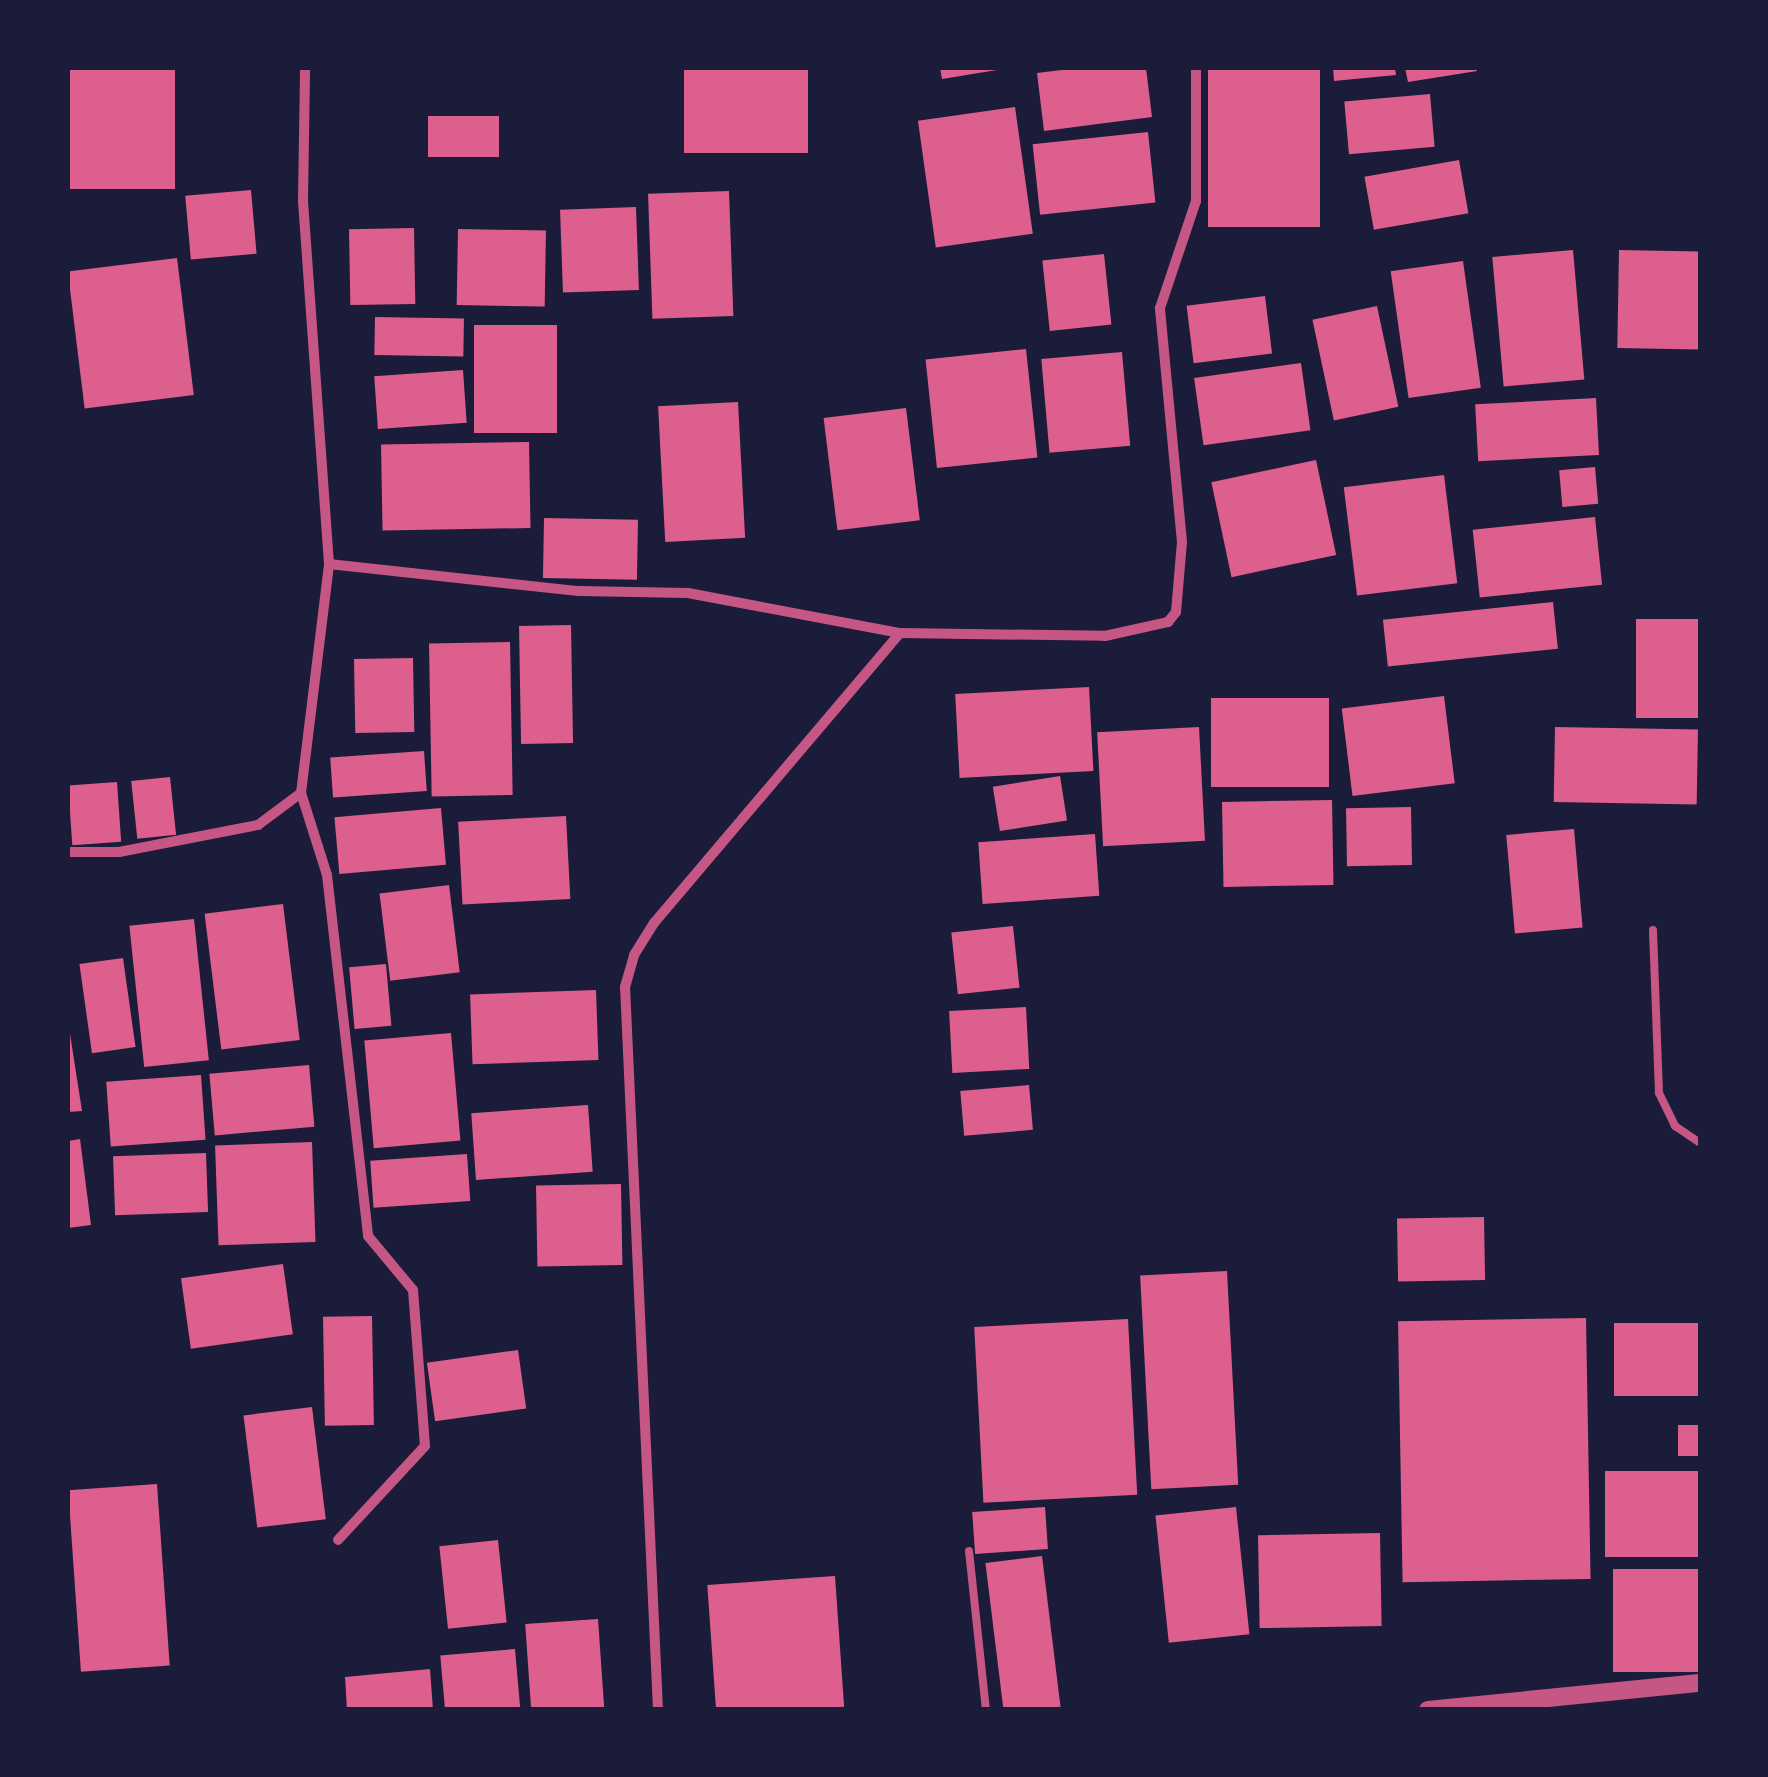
<!DOCTYPE html>
<html>
<head>
<meta charset="utf-8">
<style>
  body { margin:0 }
  #map { position:relative; width:1768px; height:1777px; overflow:hidden; background:#1b1b3a; font-family:Spectral,serif }
  div>[style] { position:absolute }
  .building>* { inset:0; background:#dd5f8e; transform-origin:0 0 }
  .service>* { height:8px; margin:-4px; padding:0 4px; transform-origin:4px; border-radius:4px; background:#c65784 }
  .minor>* { height:10px; margin:-5px; padding:0 5px; transform-origin:5px; border-radius:5px; background:#c65784 }
  .tertiary>* { height:18px; margin:-9px; padding:0 9px; transform-origin:9px; border-radius:9px; background:#c65784 }
  span { translate:-50% -50%; white-space:nowrap; text-align:center; line-height:1.15; -webkit-text-stroke:9px #1b1b3a; paint-order:stroke }
  .frame { position:absolute; inset:0; border:70px solid #1b1b3a; pointer-events:none }
</style>
</head>
<body>
<div id="map">
  <div class="building">
    <i style="left:68px;top:68px;width:107px;height:121px"></i>
    <i style="left:684px;top:68px;width:124px;height:85px"></i>
    <i style="clip-path:polygon(940px 68px,997px 68px,997px 70px,942px 79px)"></i>
    <i style="clip-path:polygon(1078px 68px,1146px 68px,1152px 117px,1044px 131px,1037px 73px)"></i>
    <i style="left:1208px;top:68px;width:112px;height:159px"></i>
    <i style="clip-path:polygon(1333px 68px,1395px 68px,1396px 75px,1334px 81px)"></i>
    <i style="clip-path:polygon(1405px 68px,1476px 68px,1477px 71px,1408px 82px)"></i>
    <i style="left:1430px;top:94px;width:53px;height:86px;rotate:85deg"></i>
    <i style="left:1015px;top:107px;width:128px;height:98px;rotate:82deg"></i>
    <i style="left:499px;top:116px;width:41px;height:71px;rotate:90deg"></i>
    <i style="left:1148px;top:132px;width:71px;height:116px;rotate:84deg"></i>
    <i style="left:1459px;top:160px;width:54px;height:96px;rotate:80deg"></i>
    <i style="left:251px;top:190px;width:64px;height:66px;rotate:85deg"></i>
    <i style="left:729px;top:191px;width:125px;height:81px;rotate:88deg"></i>
    <i style="left:636px;top:207px;width:83px;height:76px;rotate:88deg"></i>
    <i style="left:414px;top:228px;width:76px;height:65px;rotate:89deg"></i>
    <i style="left:458px;top:229px;width:88px;height:76px;rotate:1deg"></i>
    <i style="left:1573px;top:250px;width:130px;height:81px;rotate:85deg"></i>
    <i style="left:1619px;top:250px;width:81px;height:98px;rotate:1deg"></i>
    <i style="left:1104px;top:254px;width:71px;height:62px;rotate:84deg"></i>
    <i style="left:177px;top:258px;width:138px;height:110px;rotate:83deg"></i>
    <i style="left:1463px;top:261px;width:128px;height:73px;rotate:82deg"></i>
    <i style="left:1265px;top:296px;width:58px;height:79px;rotate:83deg"></i>
    <i style="left:1377px;top:306px;width:103px;height:66px;rotate:78deg"></i>
    <i style="left:375px;top:317px;width:89px;height:38px;rotate:1deg"></i>
    <i style="left:474px;top:325px;width:83px;height:108px"></i>
    <i style="left:1026px;top:349px;width:109px;height:101px;rotate:84deg"></i>
    <i style="left:1122px;top:352px;width:94px;height:81px;rotate:85deg"></i>
    <i style="left:1301px;top:363px;width:68px;height:108px;rotate:82deg"></i>
    <i style="left:463px;top:370px;width:53px;height:89px;rotate:86deg"></i>
    <i style="left:1596px;top:398px;width:57px;height:121px;rotate:87deg"></i>
    <i style="left:738px;top:402px;width:136px;height:80px;rotate:87deg"></i>
    <i style="left:906px;top:408px;width:113px;height:83px;rotate:83deg"></i>
    <i style="left:529px;top:442px;width:86px;height:148px;rotate:89deg"></i>
    <i style="left:1316px;top:460px;width:97px;height:107px;rotate:78deg"></i>
    <i style="left:1595px;top:467px;width:37px;height:36px;rotate:85deg"></i>
    <i style="left:1444px;top:475px;width:109px;height:101px;rotate:83deg"></i>
    <i style="left:1595px;top:517px;width:68px;height:123px;rotate:84deg"></i>
    <i style="left:544px;top:518px;width:94px;height:60px;rotate:1deg"></i>
    <i style="left:1553px;top:602px;width:47px;height:171px;rotate:84deg"></i>
    <i style="left:1700px;top:619px;width:99px;height:64px;rotate:90deg"></i>
    <i style="left:571px;top:625px;width:118px;height:52px;rotate:89deg"></i>
    <i style="left:510px;top:642px;width:153px;height:81px;rotate:89deg"></i>
    <i style="left:413px;top:658px;width:74px;height:59px;rotate:89deg"></i>
    <i style="left:1089px;top:687px;width:84px;height:134px;rotate:87deg"></i>
    <i style="left:1444px;top:696px;width:88px;height:103px;rotate:83deg"></i>
    <i style="left:1211px;top:698px;width:118px;height:89px"></i>
    <i style="left:1199px;top:727px;width:114px;height:102px;rotate:87deg"></i>
    <i style="left:1555px;top:727px;width:143px;height:75px;rotate:1deg"></i>
    <i style="left:424px;top:751px;width:40px;height:94px;rotate:86deg"></i>
    <i style="left:1060px;top:776px;width:45px;height:68px;rotate:81deg"></i>
    <i style="left:170px;top:777px;width:58px;height:39px;rotate:84deg"></i>
    <i style="left:117px;top:782px;width:60px;height:49px;rotate:86deg"></i>
    <i style="left:1332px;top:800px;width:85px;height:110px;rotate:89deg"></i>
    <i style="left:1411px;top:807px;width:58px;height:65px;rotate:89deg"></i>
    <i style="left:441px;top:808px;width:57px;height:107px;rotate:85deg"></i>
    <i style="left:566px;top:816px;width:83px;height:108px;rotate:87deg"></i>
    <i style="left:1574px;top:829px;width:99px;height:68px;rotate:85deg"></i>
    <i style="left:1095px;top:834px;width:62px;height:117px;rotate:86deg"></i>
    <i style="left:449px;top:885px;width:88px;height:70px;rotate:83deg"></i>
    <i style="left:283px;top:904px;width:137px;height:79px;rotate:83deg"></i>
    <i style="left:194px;top:919px;width:142px;height:65px;rotate:84deg"></i>
    <i style="left:1013px;top:926px;width:62px;height:62px;rotate:84deg"></i>
    <i style="left:123px;top:958px;width:90px;height:44px;rotate:82deg"></i>
    <i style="left:386px;top:964px;width:62px;height:37px;rotate:85deg"></i>
    <i style="left:596px;top:990px;width:70px;height:126px;rotate:88deg"></i>
    <i style="left:1026px;top:1007px;width:62px;height:77px;rotate:87deg"></i>
    <i style="clip-path:polygon(68px 1021px,82px 1111px,68px 1112px)"></i>
    <i style="left:451px;top:1033px;width:108px;height:87px;rotate:85deg"></i>
    <i style="left:309px;top:1065px;width:62px;height:100px;rotate:85deg"></i>
    <i style="left:201px;top:1075px;width:65px;height:95px;rotate:86deg"></i>
    <i style="left:1029px;top:1085px;width:45px;height:69px;rotate:85deg"></i>
    <i style="left:588px;top:1105px;width:67px;height:117px;rotate:86deg"></i>
    <i style="clip-path:polygon(80px 1139px,91px 1225px,68px 1228px,68px 1141px)"></i>
    <i style="left:312px;top:1142px;width:100px;height:97px;rotate:88deg"></i>
    <i style="left:206px;top:1153px;width:59px;height:93px;rotate:88deg"></i>
    <i style="left:467px;top:1154px;width:47px;height:97px;rotate:86deg"></i>
    <i style="left:621px;top:1184px;width:81px;height:85px;rotate:89deg"></i>
    <i style="left:1484px;top:1217px;width:63px;height:87px;rotate:89deg"></i>
    <i style="left:283px;top:1264px;width:71px;height:103px;rotate:82deg"></i>
    <i style="left:1227px;top:1271px;width:214px;height:87px;rotate:87deg"></i>
    <i style="left:372px;top:1316px;width:109px;height:49px;rotate:89deg"></i>
    <i style="left:1586px;top:1318px;width:261px;height:188px;rotate:89deg"></i>
    <i style="left:1128px;top:1319px;width:176px;height:154px;rotate:87deg"></i>
    <i style="left:1700px;top:1323px;width:73px;height:86px;rotate:90deg"></i>
    <i style="left:518px;top:1350px;width:59px;height:92px;rotate:82deg"></i>
    <i style="left:312px;top:1407px;width:113px;height:69px;rotate:83deg"></i>
    <i style="left:1700px;top:1425px;width:31px;height:22px;rotate:90deg"></i>
    <i style="left:1700px;top:1471px;width:86px;height:95px;rotate:90deg"></i>
    <i style="left:157px;top:1484px;width:182px;height:89px;rotate:86deg"></i>
    <i style="left:1045px;top:1507px;width:42px;height:73px;rotate:86deg"></i>
    <i style="left:1236px;top:1507px;width:128px;height:81px;rotate:84deg"></i>
    <i style="left:1380px;top:1533px;width:93px;height:122px;rotate:89deg"></i>
    <i style="left:498px;top:1540px;width:83px;height:59px;rotate:84deg"></i>
    <i style="left:1042px;top:1556px;width:155px;height:57px;rotate:83deg"></i>
    <i style="left:1700px;top:1569px;width:103px;height:87px;rotate:90deg"></i>
    <i style="left:835px;top:1576px;width:131px;height:128px;rotate:86deg"></i>
    <i style="left:598px;top:1619px;width:91px;height:73px;rotate:86deg"></i>
    <i style="left:515px;top:1649px;width:61px;height:75px;rotate:85deg"></i>
    <i style="clip-path:polygon(430px 1669px,433px 1710px,347px 1710px,345px 1677px)"></i>
  </div>
  <div class="service">
    <i style="left:1653px;top:930px;width:163px;rotate:87.9deg"></i>
    <i style="left:1659px;top:1093px;width:37px;rotate:64deg"></i>
    <i style="left:1675px;top:1126px;width:30px;rotate:34deg"></i>
    <i style="left:969px;top:1551px;width:160px;rotate:83.9deg"></i>
  </div>
  <div class="minor">
    <i style="left:329px;top:564px;width:251px;rotate:6.2deg"></i>
    <i style="left:579px;top:591px;width:109px;rotate:1.1deg"></i>
    <i style="left:688px;top:593px;width:216px;rotate:10.7deg"></i>
    <i style="left:900px;top:633px;width:205px;rotate:0.8deg"></i>
    <i style="left:1105px;top:636px;width:65px;rotate:-12.5deg"></i>
    <i style="left:1168px;top:622px;width:13px;rotate:-51deg"></i>
    <i style="left:1176px;top:612px;width:70px;rotate:-85.1deg"></i>
    <i style="left:1182px;top:542px;width:235px;rotate:-95.4deg"></i>
    <i style="left:1160px;top:308px;width:113px;rotate:-71.4deg"></i>
    <i style="left:1196px;top:201px;width:133px;rotate:-90deg"></i>
    <i style="left:301px;top:793px;width:86px;rotate:72.4deg"></i>
    <i style="left:327px;top:875px;width:363px;rotate:83.5deg"></i>
    <i style="left:368px;top:1236px;width:70px;rotate:50.2deg"></i>
    <i style="left:413px;top:1290px;width:156px;rotate:85.6deg"></i>
    <i style="left:425px;top:1446px;width:128px;rotate:132.8deg"></i>
    <i style="left:68px;top:852px;width:51px"></i>
    <i style="left:119px;top:852px;width:142px;rotate:-11deg"></i>
    <i style="left:258px;top:825px;width:54px;rotate:-36.7deg"></i>
    <i style="left:301px;top:793px;width:231px;rotate:-83deg"></i>
    <i style="left:329px;top:564px;width:365px;rotate:-94.1deg"></i>
    <i style="left:303px;top:200px;width:132px;rotate:-89.1deg"></i>
    <i style="left:658px;top:1710px;width:724px;rotate:-92.61deg"></i>
    <i style="left:625px;top:987px;width:33px;rotate:-74deg"></i>
    <i style="left:634px;top:955px;width:38px;rotate:-58deg"></i>
    <i style="left:654px;top:923px;width:380px;rotate:-49.7deg"></i>
  </div>
  <div class="tertiary">
    <i style="left:1428px;top:1710px;width:273px;rotate:-5.7deg"></i>
  </div>
  <div class="frame"></div>
</div>
</body>
</html>
